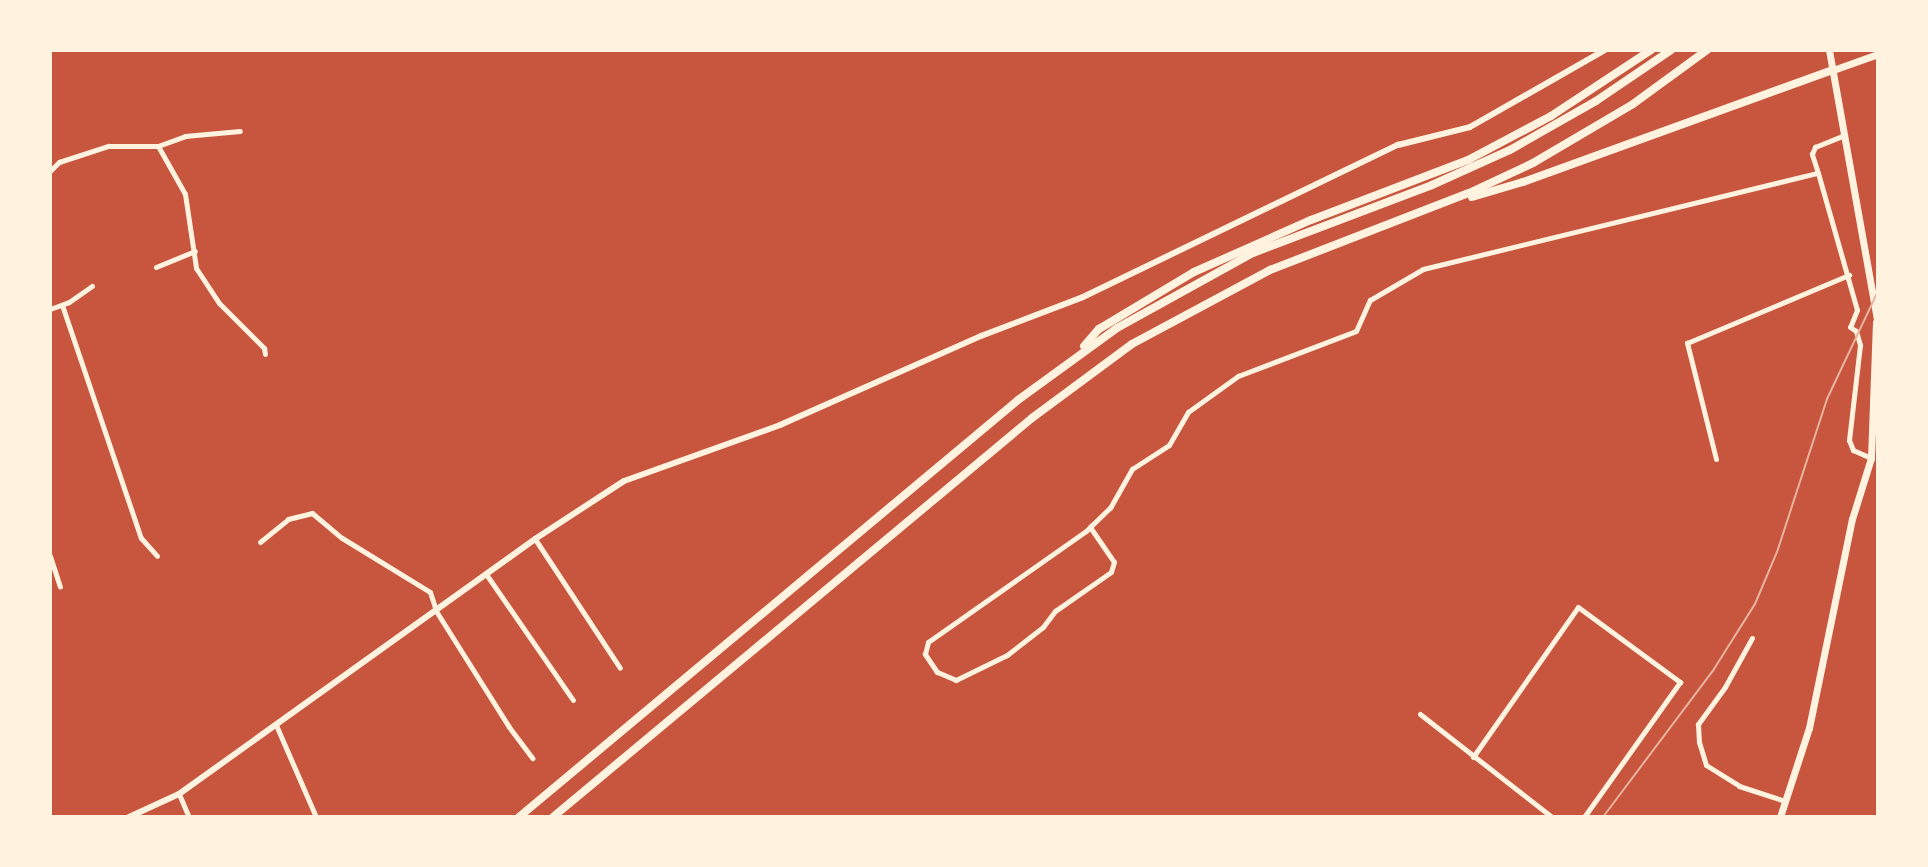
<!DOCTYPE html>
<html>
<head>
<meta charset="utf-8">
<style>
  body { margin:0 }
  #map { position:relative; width:1928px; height:867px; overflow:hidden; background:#c8553d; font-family:Figtree,sans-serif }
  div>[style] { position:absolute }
  .minor>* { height:5px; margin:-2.5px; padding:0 2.5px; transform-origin:2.5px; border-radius:2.5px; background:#fff3e0 }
  .tertiary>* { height:6px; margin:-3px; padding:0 3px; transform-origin:3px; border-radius:3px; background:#fff3e0 }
  .secondary>* { height:7px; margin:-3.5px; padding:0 3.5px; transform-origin:3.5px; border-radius:3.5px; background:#fff3e0 }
  .primary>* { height:7px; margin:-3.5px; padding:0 3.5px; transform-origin:3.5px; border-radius:3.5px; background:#fff3e0 }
  .motorway>* { height:8px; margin:-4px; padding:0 4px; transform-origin:4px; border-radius:4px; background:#fff3e0 }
  .rail>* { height:2px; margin:-1px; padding:0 1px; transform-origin:1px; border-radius:1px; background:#e9b49f }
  span { translate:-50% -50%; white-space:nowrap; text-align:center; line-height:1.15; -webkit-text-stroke:6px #fff3e0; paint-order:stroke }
  .frame { position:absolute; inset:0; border:52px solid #fff3e0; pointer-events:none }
</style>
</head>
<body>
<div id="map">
  <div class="minor">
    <i style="left:158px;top:146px;width:55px;rotate:60.6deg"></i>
    <i style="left:185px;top:194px;width:75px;rotate:81.5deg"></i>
    <i style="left:196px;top:268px;width:42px;rotate:56.7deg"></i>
    <i style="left:219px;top:303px;width:64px;rotate:45deg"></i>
    <i style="left:264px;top:348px;width:6px;rotate:81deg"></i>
    <i style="left:50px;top:171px;width:13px;rotate:-45deg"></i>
    <i style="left:59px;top:162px;width:52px;rotate:-18.1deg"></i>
    <i style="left:108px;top:146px;width:50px"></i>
    <i style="left:158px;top:146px;width:29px;rotate:-20deg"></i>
    <i style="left:185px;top:136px;width:55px;rotate:-5.2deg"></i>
    <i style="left:1818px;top:173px;width:142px;rotate:74.1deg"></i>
    <i style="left:1857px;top:310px;width:18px;rotate:112deg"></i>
    <i style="left:1850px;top:327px;width:7px;rotate:34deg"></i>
    <i style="left:1856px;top:331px;width:15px;rotate:74deg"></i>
    <i style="left:1860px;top:345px;width:96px;rotate:96.6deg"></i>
    <i style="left:1849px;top:440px;width:11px;rotate:68deg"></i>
    <i style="left:1853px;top:450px;width:20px;rotate:24deg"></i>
    <i style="left:156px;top:267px;width:42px;rotate:-22.3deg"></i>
    <i style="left:62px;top:305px;width:246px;rotate:71.3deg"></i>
    <i style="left:141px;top:538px;width:24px;rotate:48deg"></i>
    <i style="left:50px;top:309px;width:20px;rotate:-20deg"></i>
    <i style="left:69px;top:302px;width:28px;rotate:-35deg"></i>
    <i style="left:1716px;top:459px;width:120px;rotate:-104deg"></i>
    <i style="left:1687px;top:343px;width:176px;rotate:-22.8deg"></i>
    <i style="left:1090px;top:527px;width:42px;rotate:55.6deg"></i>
    <i style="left:1114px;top:562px;width:10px;rotate:107deg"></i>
    <i style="left:1111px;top:572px;width:68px;rotate:145.1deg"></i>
    <i style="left:1055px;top:611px;width:20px;rotate:127deg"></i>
    <i style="left:1043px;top:627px;width:46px;rotate:142.1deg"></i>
    <i style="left:1007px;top:655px;width:57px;rotate:153.9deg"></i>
    <i style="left:956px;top:680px;width:21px;rotate:-157deg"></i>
    <i style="left:937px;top:672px;width:22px;rotate:-124deg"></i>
    <i style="left:925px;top:654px;width:12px;rotate:-76deg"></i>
    <i style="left:928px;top:642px;width:193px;rotate:-35.1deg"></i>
    <i style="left:1086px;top:531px;width:6px;rotate:-45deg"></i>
    <i style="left:1090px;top:527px;width:28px;rotate:-44deg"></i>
    <i style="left:1110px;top:508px;width:45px;rotate:-60.6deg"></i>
    <i style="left:1132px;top:469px;width:44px;rotate:-33deg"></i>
    <i style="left:1169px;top:445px;width:38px;rotate:-60deg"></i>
    <i style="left:1188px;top:412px;width:62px;rotate:-35.8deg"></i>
    <i style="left:1238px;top:376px;width:126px;rotate:-20.9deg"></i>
    <i style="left:1356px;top:331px;width:34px;rotate:-66deg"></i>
    <i style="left:1370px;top:300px;width:61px;rotate:-30.3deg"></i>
    <i style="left:1423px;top:269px;width:406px;rotate:-13.7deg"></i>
    <i style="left:1818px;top:173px;width:20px;rotate:-108deg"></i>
    <i style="left:1812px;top:154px;width:8px;rotate:-67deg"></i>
    <i style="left:1815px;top:147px;width:31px;rotate:-22deg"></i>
    <i style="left:535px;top:539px;width:154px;rotate:56.6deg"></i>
    <i style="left:260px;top:542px;width:36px;rotate:-39deg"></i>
    <i style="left:288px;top:519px;width:25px;rotate:-14deg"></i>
    <i style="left:312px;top:513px;width:39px;rotate:40deg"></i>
    <i style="left:342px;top:538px;width:103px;rotate:31.5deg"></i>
    <i style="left:430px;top:592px;width:20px;rotate:72deg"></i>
    <i style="left:436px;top:611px;width:137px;rotate:57.8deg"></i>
    <i style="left:509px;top:727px;width:39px;rotate:53deg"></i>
    <i style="left:50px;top:556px;width:32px;rotate:72deg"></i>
    <i style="left:486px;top:574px;width:153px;rotate:55.4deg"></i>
    <i style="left:1752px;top:638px;width:56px;rotate:118.9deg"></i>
    <i style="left:1725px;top:687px;width:46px;rotate:126.1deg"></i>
    <i style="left:1698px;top:724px;width:18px;rotate:87deg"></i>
    <i style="left:1699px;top:742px;width:24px;rotate:73deg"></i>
    <i style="left:1706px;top:765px;width:39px;rotate:32deg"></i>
    <i style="left:1739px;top:786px;width:48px;rotate:18.1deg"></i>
    <i style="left:1420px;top:714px;width:167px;rotate:38deg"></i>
    <i style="left:276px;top:725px;width:100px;rotate:66.5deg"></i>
    <i style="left:1473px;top:757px;width:183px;rotate:-55deg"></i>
    <i style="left:1578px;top:607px;width:127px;rotate:36.3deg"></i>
    <i style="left:1680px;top:682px;width:166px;rotate:125.4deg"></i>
    <i style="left:179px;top:794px;width:25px;rotate:67deg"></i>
  </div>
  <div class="tertiary">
    <i style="left:129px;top:817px;width:55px;rotate:-24.7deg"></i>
    <i style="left:179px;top:794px;width:438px;rotate:-35.6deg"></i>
    <i style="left:535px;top:539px;width:106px;rotate:-33.1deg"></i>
    <i style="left:624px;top:481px;width:166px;rotate:-19.7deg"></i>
    <i style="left:780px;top:425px;width:220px;rotate:-23.9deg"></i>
    <i style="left:981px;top:336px;width:109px;rotate:-20.9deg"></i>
    <i style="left:1083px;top:297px;width:350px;rotate:-25.8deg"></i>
    <i style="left:1398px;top:145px;width:74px;rotate:-14deg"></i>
    <i style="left:1470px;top:127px;width:155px;rotate:-29.7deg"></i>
  </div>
  <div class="secondary">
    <i style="left:1829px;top:50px;width:280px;rotate:79.9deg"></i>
  </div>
  <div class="primary">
    <i style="left:1833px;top:70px;width:48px;rotate:-19.6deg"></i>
    <i style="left:1780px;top:817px;width:94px;rotate:-72deg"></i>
    <i style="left:1809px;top:728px;width:213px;rotate:-78.4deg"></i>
    <i style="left:1852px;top:519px;width:64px;rotate:-72.7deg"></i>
    <i style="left:1871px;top:458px;width:136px;rotate:-87.9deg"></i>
  </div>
  <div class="motorway">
    <i style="left:1472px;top:197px;width:53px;rotate:-16.4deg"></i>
    <i style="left:1523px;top:182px;width:330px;rotate:-19.9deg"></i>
    <i style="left:1084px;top:346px;width:23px;rotate:-49deg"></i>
    <i style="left:1099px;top:329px;width:111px;rotate:-31deg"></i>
    <i style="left:1194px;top:272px;width:128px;rotate:-24deg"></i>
    <i style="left:1311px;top:220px;width:168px;rotate:-20.9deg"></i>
    <i style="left:1468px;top:160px;width:94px;rotate:-27.9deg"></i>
    <i style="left:1551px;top:116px;width:120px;rotate:-33.4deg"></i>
    <i style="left:519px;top:817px;width:650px;rotate:-39.88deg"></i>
    <i style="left:1018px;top:400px;width:122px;rotate:-36deg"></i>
    <i style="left:1117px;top:328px;width:155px;rotate:-28.9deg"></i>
    <i style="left:1253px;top:253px;width:191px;rotate:-20.8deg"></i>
    <i style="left:1432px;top:185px;width:85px;rotate:-24.2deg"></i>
    <i style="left:1510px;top:150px;width:99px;rotate:-29.7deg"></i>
    <i style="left:1596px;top:101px;width:91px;rotate:-34.2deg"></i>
    <i style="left:553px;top:817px;width:623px;rotate:-39.79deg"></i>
    <i style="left:1032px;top:418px;width:124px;rotate:-36.5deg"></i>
    <i style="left:1132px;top:344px;width:157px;rotate:-28.2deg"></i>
    <i style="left:1270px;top:270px;width:213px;rotate:-21.2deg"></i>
    <i style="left:1469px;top:193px;width:71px;rotate:-25.1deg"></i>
    <i style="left:1533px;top:163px;width:116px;rotate:-30.5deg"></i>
    <i style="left:1633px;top:104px;width:92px;rotate:-36.1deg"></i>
  </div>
  <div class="rail">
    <i style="left:1603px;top:817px;width:185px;rotate:-53.1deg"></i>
    <i style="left:1714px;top:669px;width:77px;rotate:-57.8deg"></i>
    <i style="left:1755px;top:604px;width:56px;rotate:-67.1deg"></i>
    <i style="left:1777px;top:552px;width:161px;rotate:-71.9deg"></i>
    <i style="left:1827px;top:399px;width:119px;rotate:-64.7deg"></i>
  </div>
  <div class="frame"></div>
</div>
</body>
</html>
